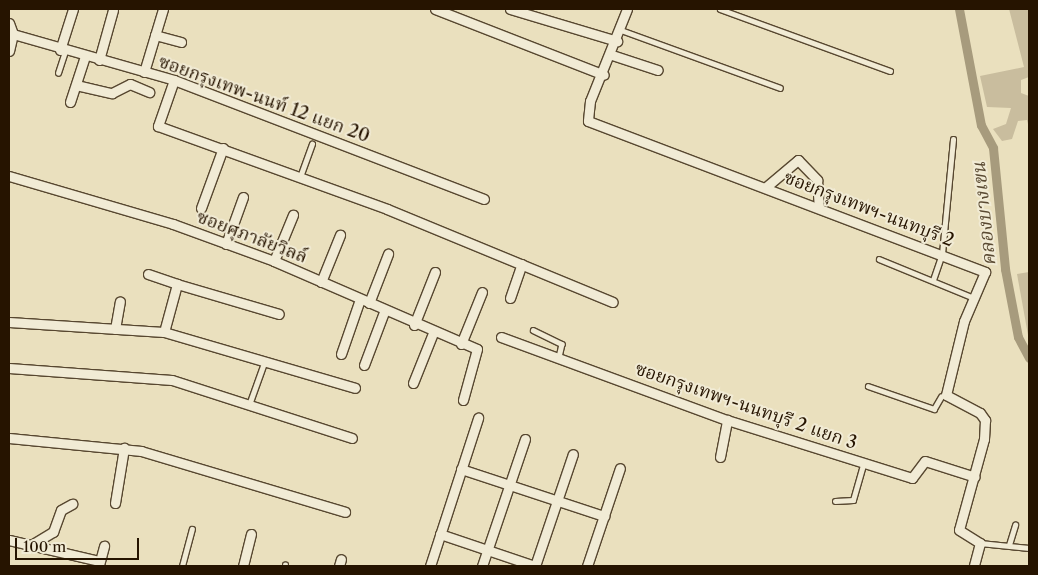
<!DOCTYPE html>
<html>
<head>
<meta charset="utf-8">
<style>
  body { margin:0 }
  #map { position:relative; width:1038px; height:575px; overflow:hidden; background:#eae0be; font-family:"Libre Caslon Text","Noto Serif Thai",serif }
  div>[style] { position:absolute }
  .green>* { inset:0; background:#c9bd9e }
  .canal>* { height:9px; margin:-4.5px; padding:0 4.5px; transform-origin:4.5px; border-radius:4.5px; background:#a79b7d }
  .roads { filter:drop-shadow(1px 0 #574730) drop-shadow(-1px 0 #574730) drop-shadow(0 1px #574730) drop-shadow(0 -1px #574730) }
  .service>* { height:4.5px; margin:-2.25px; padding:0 2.25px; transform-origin:2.25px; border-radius:2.25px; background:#f1ebd5 }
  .minor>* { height:9px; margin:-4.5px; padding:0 4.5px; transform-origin:4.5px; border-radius:4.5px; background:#f1ebd5 }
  span { translate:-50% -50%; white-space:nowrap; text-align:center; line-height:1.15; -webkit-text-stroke:4px #f1ebd5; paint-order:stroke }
  .street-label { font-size:18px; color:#261400 }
  .water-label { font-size:19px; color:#5a4a32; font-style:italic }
  .frame { position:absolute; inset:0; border:10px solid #261400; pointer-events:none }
  .scale { position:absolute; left:15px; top:538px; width:124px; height:22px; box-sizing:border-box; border:2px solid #261400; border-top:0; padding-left:6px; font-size:15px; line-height:18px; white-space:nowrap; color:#261400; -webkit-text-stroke:4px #f1ebd5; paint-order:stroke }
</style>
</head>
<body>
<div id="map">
  <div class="green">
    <i style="clip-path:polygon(1009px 9px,1029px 9px,1029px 77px,1021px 80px,1021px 93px,1029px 96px,1029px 128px,1027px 120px,1018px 121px,1012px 139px,1002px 141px,993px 129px,1006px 124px,1011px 108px,987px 107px,980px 76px,1024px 67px)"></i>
    <i style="clip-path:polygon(1029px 272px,1029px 335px,1028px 335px,1017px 274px)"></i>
  </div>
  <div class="canal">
    <i style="left:959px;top:9px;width:118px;rotate:79.3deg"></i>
    <i style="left:981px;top:125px;width:26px;rotate:62deg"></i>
    <i style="left:993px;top:148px;width:122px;rotate:84.3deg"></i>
    <i style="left:1005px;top:269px;width:69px;rotate:79.2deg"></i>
    <i style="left:1018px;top:337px;width:24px;rotate:62deg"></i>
  </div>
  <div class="roads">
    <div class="service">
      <i style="left:720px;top:9px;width:181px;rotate:20deg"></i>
      <i style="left:621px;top:30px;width:169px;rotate:20deg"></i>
      <i style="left:58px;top:73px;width:23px;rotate:-72deg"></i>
      <i style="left:300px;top:177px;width:35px;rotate:-70deg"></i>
      <i style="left:879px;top:259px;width:103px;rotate:22.3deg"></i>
      <i style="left:933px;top:280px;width:28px;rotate:-71deg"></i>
      <i style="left:942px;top:254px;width:115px;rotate:-84.5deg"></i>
      <i style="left:533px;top:330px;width:32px;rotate:26deg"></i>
      <i style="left:562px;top:344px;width:13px;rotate:103deg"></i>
      <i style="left:868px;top:386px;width:70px;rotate:19.2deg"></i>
      <i style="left:934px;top:409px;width:14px;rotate:-60deg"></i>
      <i style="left:249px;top:405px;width:45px;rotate:-70.3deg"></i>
      <i style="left:835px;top:501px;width:18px;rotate:-3deg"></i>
      <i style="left:853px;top:500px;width:37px;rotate:-74deg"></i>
      <i style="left:980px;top:543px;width:49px;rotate:5.8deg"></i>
      <i style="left:1009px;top:545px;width:21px;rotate:-73deg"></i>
      <i style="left:182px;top:566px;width:38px;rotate:-75deg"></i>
      <i style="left:285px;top:566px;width:1px;rotate:-90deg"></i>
    </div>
    <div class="minor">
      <i style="left:435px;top:9px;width:181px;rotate:21.3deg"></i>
      <i style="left:510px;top:9px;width:112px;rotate:16.7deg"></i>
      <i style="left:627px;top:9px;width:99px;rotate:111.9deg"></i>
      <i style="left:590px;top:101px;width:20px;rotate:96deg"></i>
      <i style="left:588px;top:121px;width:425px;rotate:20.8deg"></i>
      <i style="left:985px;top:272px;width:53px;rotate:113.2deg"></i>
      <i style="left:964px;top:321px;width:76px;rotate:103.7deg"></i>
      <i style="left:946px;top:395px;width:38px;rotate:28deg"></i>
      <i style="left:980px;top:413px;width:9px;rotate:54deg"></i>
      <i style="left:985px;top:420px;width:19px;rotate:93deg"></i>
      <i style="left:984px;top:439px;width:94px;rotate:105.4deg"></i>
      <i style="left:959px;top:530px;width:25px;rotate:32deg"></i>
      <i style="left:980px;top:543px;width:24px;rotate:105deg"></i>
      <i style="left:9px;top:23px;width:12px;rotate:70deg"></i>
      <i style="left:13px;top:34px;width:167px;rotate:15.9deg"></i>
      <i style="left:174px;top:80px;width:332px;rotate:21deg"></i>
      <i style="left:155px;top:35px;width:27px;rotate:15deg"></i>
      <i style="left:60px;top:50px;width:43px;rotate:-72.4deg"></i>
      <i style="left:9px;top:51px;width:17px;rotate:-77deg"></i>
      <i style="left:612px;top:55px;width:48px;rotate:18.1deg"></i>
      <i style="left:99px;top:60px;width:52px;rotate:-74.4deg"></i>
      <i style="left:144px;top:72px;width:66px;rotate:-73.2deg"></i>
      <i style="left:174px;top:80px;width:49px;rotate:109.2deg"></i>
      <i style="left:158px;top:126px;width:244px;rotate:19.9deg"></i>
      <i style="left:387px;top:209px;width:244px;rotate:22.4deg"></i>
      <i style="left:76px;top:85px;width:37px;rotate:13deg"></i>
      <i style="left:112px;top:93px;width:20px;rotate:-27deg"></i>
      <i style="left:130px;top:84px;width:21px;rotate:23deg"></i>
      <i style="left:70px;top:102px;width:48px;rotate:-71.9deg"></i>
      <i style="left:9px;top:176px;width:171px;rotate:16.3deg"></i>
      <i style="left:173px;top:224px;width:108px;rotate:20.1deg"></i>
      <i style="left:274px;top:261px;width:221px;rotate:23.4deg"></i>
      <i style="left:477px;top:349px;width:53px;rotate:105.4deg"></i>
      <i style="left:766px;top:187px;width:42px;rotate:-40.2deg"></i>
      <i style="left:798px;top:160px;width:28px;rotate:46deg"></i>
      <i style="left:817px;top:180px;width:27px;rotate:86deg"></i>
      <i style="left:201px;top:208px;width:64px;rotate:-69.9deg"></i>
      <i style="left:226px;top:244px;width:50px;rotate:-70.1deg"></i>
      <i style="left:274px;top:261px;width:50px;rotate:-67.6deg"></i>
      <i style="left:148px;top:274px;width:31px;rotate:19deg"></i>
      <i style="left:321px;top:282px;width:51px;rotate:-68deg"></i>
      <i style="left:510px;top:298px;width:36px;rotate:-71deg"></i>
      <i style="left:369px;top:303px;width:53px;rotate:-68.8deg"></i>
      <i style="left:9px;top:322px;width:155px;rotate:3.7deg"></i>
      <i style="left:164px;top:332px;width:199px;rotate:16.3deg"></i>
      <i style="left:414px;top:325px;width:57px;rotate:-68.4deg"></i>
      <i style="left:115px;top:329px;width:28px;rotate:-80deg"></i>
      <i style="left:164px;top:332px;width:50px;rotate:-74.8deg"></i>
      <i style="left:177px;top:284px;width:106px;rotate:16.4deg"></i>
      <i style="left:501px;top:337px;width:241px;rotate:20.2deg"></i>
      <i style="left:727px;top:420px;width:194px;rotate:17.4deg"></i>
      <i style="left:912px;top:478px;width:21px;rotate:-53deg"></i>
      <i style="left:925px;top:461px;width:52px;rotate:17.7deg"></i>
      <i style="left:461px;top:344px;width:56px;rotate:-68deg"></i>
      <i style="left:341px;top:354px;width:58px;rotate:-70.9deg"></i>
      <i style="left:364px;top:365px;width:57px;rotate:-69.3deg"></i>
      <i style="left:9px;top:368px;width:163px;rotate:4.2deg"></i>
      <i style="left:172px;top:380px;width:189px;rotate:17.9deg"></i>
      <i style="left:413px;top:383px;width:54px;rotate:-68.2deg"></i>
      <i style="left:9px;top:438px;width:133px;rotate:5.6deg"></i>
      <i style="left:141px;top:451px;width:213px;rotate:16.6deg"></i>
      <i style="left:720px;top:457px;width:38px;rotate:-79deg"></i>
      <i style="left:461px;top:469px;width:151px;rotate:18.2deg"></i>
      <i style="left:115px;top:503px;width:56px;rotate:-80.7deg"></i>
      <i style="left:440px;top:534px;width:100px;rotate:18.6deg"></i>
      <i style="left:9px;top:540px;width:92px;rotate:13.1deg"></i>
      <i style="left:31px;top:545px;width:26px;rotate:-31deg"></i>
      <i style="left:53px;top:532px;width:23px;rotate:-70deg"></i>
      <i style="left:61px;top:510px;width:13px;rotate:-29deg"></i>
      <i style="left:99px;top:565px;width:20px;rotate:-75deg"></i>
      <i style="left:243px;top:566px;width:33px;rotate:-76deg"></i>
      <i style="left:339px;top:566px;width:7px;rotate:-74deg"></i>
      <i style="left:430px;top:566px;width:156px;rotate:-72deg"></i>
      <i style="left:482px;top:566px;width:134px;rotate:-71.3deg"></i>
      <i style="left:535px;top:566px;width:118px;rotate:-71.3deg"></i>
      <i style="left:587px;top:566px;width:103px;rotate:-71.4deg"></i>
    </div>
  </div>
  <div class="street-label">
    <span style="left:264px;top:99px;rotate:20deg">ซอยกรุงเทพ-นนท์ 12 แยก 20</span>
    <span style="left:869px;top:209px;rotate:21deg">ซอยกรุงเทพฯ-นนทบุรี 2</span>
    <span style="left:252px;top:237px;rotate:21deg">ซอยศุภาลัยวิลล์</span>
    <span style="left:746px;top:406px;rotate:19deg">ซอยกรุงเทพฯ-นนทบุรี 2 แยก 3</span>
  </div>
  <div class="water-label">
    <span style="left:984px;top:214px;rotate:-96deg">คลองบางเขน</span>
  </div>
  <div class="frame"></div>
  <div class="scale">100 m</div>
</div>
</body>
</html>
